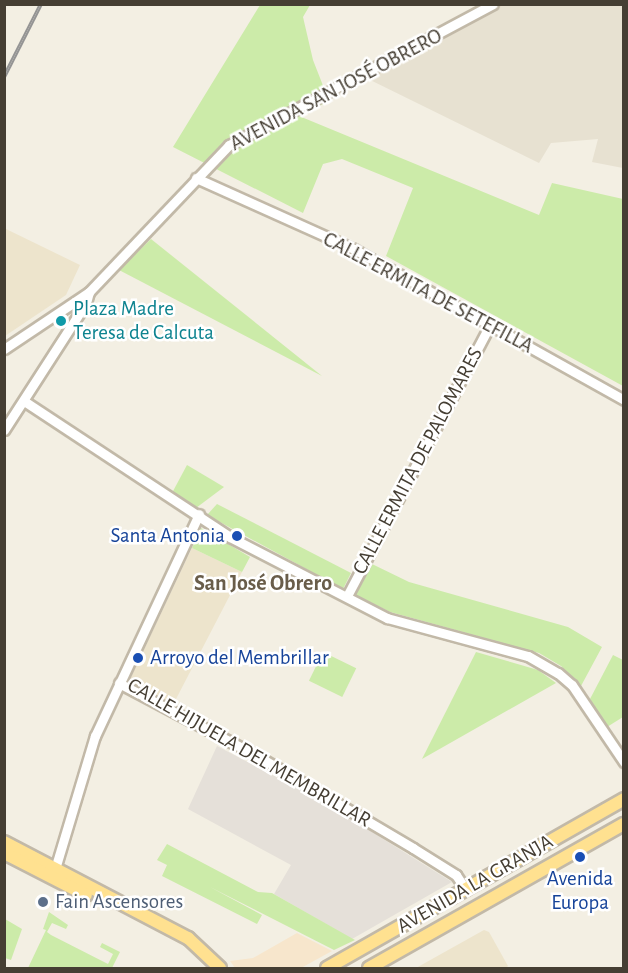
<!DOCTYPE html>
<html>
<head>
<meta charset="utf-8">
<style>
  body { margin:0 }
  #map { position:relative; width:628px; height:973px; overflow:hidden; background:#f3efe3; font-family:"Alegreya Sans",sans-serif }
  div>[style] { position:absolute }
  .residential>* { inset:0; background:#e7e1d1 }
  .commercial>* { inset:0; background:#f7e6cc }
  .industrial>* { inset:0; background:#e5e0d9 }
  .education>* { inset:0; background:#ede4cc }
  .green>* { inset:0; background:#cceba9; transform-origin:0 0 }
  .roads { filter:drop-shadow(2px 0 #c2b9a8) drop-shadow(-2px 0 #c2b9a8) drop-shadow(0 2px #c2b9a8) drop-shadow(0 -2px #c2b9a8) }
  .tertiary>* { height:9px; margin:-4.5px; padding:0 4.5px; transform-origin:4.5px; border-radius:4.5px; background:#fff }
  .primary>* { height:12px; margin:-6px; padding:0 6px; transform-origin:6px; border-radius:6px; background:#ffe190 }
  .rail>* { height:4px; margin-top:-2px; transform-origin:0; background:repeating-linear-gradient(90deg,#fff 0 4.5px,#949494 0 9px); box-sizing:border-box; border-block:2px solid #949494 }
  .dots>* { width:16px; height:16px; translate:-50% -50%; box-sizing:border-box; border:3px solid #fff; border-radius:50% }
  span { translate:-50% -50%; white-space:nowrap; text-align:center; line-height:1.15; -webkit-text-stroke:5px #fff; paint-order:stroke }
  .street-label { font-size:21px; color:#453e33 }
  .culture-label { font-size:21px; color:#0d838f }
  .left { translate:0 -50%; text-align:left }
  .transit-label { font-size:21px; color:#164399 }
  .right { translate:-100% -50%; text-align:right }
  .service-label { font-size:21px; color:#4e5e75 }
  .neighbourhood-label { font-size:22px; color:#695d4a; font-weight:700 }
  .frame { position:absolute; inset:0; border:6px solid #453e33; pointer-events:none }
</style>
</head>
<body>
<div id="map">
  <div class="residential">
    <i style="clip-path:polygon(488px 5px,623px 5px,623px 168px,592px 162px,598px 139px,551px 143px,539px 163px,358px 74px)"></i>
  </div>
  <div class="commercial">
    <i style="clip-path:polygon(297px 933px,332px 951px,301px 968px,235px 968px,230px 961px,253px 958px)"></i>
  </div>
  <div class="industrial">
    <i style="clip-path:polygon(217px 746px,324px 802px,452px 882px,352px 939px,274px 894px,291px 865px,188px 809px)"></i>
  </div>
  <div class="education">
    <i style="clip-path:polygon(4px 228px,80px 265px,66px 295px,5px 336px)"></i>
    <i style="clip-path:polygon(192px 548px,242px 572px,176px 699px,172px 697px,169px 702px,129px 681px)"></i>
    <i style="clip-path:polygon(484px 930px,489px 932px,508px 966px,506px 968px,416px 968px)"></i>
  </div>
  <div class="green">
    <i style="clip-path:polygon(260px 5px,310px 5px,303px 17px,313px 60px,329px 101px,299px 116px,539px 215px,552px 183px,623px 199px,623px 386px,386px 256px,413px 188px,342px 159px,323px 164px,303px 213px,173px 147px)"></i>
    <i style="clip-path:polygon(151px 239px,322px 376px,119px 270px)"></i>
    <i style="clip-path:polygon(187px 465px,224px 487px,196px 508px,172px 493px)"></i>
    <i style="clip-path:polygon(217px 504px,351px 573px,343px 589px,207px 515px)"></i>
    <i style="clip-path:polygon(201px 528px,250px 557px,242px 572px,192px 548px)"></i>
    <i style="clip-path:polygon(372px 564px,409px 582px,568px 627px,602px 647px,581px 686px,561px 666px,539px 653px,390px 612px,355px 595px)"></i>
    <i style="left:323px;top:652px;width:37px;height:32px;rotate:26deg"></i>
    <i style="clip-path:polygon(476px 652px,538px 670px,556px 683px,422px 759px)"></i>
    <i style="clip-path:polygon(613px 655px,623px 660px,623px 717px,607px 727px,590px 699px)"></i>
    <i style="clip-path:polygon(167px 844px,258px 892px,272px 893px,355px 940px,334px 950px,210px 887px,262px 915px,257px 924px,162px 876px,167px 865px,157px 860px)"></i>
    <i style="clip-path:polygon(49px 912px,68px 925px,66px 929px,52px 923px,47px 932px,51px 935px,108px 964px,113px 954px,100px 947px,102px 943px,120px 952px,112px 968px,28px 968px,46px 930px,43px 929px)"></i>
    <i style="clip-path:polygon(5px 919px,22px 929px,11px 960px,5px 958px)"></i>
  </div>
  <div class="roads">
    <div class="tertiary">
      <i style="left:196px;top:178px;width:173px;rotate:24.2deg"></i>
      <i style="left:354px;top:249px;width:309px;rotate:29.2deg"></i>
      <i style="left:4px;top:349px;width:102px;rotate:-33.8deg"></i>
      <i style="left:89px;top:292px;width:203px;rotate:-46.4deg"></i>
      <i style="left:229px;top:145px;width:299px;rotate:-28.1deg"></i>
      <i style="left:24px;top:401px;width:247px;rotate:33.4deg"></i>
      <i style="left:230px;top:537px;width:177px;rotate:27.3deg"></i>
      <i style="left:387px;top:618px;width:146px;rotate:15.1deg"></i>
      <i style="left:528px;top:656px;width:34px;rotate:30deg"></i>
      <i style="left:558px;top:673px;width:18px;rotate:41deg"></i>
      <i style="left:572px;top:685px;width:93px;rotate:56deg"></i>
      <i style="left:4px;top:430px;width:151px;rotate:-57.2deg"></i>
      <i style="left:86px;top:303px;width:11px;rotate:-75deg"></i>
      <i style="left:347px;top:596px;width:306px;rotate:-62.2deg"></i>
      <i style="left:119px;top:683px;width:161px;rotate:27.8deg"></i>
      <i style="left:261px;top:758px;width:177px;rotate:30.6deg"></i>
      <i style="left:413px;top:848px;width:51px;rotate:32.1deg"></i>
      <i style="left:456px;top:875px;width:18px;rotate:56deg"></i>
      <i style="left:55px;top:869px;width:139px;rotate:-73.3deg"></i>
      <i style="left:95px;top:736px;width:245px;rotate:-64.9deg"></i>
    </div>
    <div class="primary">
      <i style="left:4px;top:842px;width:208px;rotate:27.6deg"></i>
      <i style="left:188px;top:938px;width:44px;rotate:43.2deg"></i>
      <i style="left:4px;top:853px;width:92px;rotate:27.1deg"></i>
      <i style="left:327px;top:968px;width:342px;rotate:-29.6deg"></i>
      <i style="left:369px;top:968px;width:293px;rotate:-29.5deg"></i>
    </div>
  </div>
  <div class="rail">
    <i style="left:4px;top:77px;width:82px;rotate:-63.1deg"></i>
  </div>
  <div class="dots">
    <i style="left:61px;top:321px;background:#0f9aa8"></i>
    <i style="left:237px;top:536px;background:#1a4fb4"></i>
    <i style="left:138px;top:658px;background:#1a4fb4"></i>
    <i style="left:580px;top:857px;background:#1a4fb4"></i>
    <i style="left:43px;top:902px;background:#5c6f8a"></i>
  </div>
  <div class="street-label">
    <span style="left:336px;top:90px;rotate:-28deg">AVENIDA SAN JOSÉ OBRERO</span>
    <span style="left:428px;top:293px;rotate:28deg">CALLE ERMITA DE SETEFILLA</span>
    <span style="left:418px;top:461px;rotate:-62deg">CALLE ERMITA DE PALOMARES</span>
    <span style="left:249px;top:753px;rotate:30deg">CALLE HIJUELA DEL MEMBRILLAR</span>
    <span style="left:475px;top:884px;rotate:-30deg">AVENIDA LA GRANJA</span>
  </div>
  <div class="culture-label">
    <span class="left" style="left:73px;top:321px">Plaza Madre<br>Teresa de Calcuta</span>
  </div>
  <div class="transit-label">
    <span class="right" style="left:225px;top:536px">Santa Antonia</span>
    <span class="left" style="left:150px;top:658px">Arroyo del Membrillar</span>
    <span style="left:580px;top:891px">Avenida<br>Europa</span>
  </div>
  <div class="service-label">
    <span class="left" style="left:55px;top:902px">Fain Ascensores</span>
  </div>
  <div class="neighbourhood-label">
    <span style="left:263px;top:584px">San José Obrero</span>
  </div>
  <div class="frame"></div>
</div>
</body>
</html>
